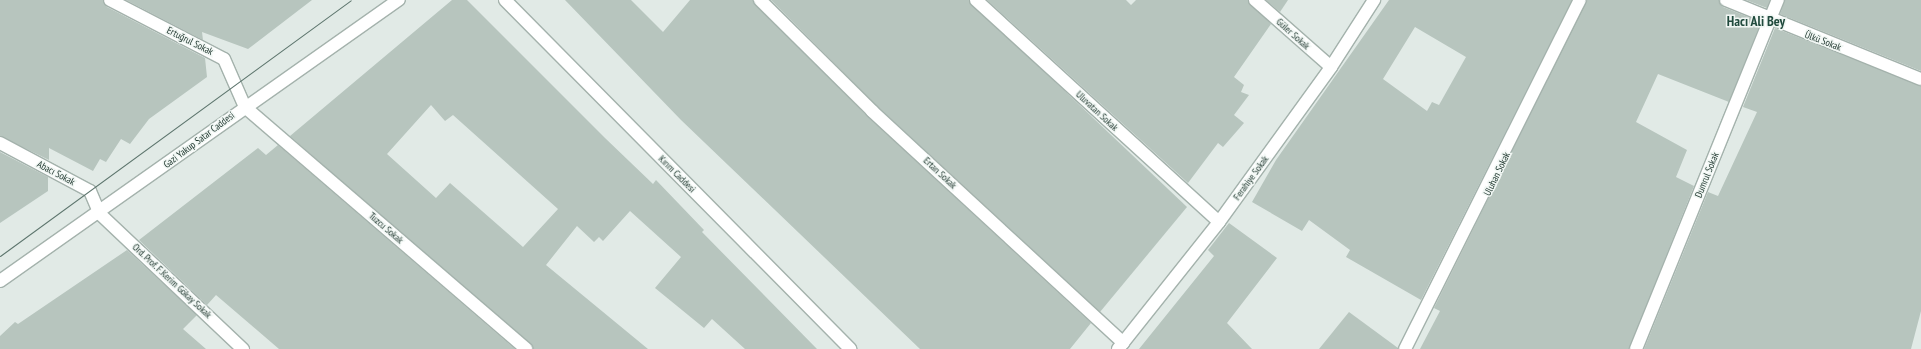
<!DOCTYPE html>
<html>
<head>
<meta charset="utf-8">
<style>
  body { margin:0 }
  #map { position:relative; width:1921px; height:349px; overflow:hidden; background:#e1eae6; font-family:"PT Sans Narrow",sans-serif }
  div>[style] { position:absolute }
  .building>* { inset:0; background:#b7c5be }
  .roads { filter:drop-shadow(1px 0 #a4b2ac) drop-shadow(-1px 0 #a4b2ac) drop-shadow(0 1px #a4b2ac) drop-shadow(0 -1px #a4b2ac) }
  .minor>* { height:12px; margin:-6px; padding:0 6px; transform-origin:6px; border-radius:6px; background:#fff }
  .secondary>* { height:12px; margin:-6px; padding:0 6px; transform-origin:6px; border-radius:6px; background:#fff }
  .tram>* { height:1px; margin:-0.5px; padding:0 0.5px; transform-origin:0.5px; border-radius:0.5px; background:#5d756d }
  span { translate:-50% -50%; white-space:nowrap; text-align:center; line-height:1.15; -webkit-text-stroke:3px #f1f7f4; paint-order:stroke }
  .street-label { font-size:10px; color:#233a32 }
  .district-label { font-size:14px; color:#204a3d; font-weight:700 }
</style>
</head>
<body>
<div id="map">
  <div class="building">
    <i style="clip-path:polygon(0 0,103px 0,107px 7px,205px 58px,207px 77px,149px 119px,130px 144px,121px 139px,106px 162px,100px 159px,93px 171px,49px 148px,49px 160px,0 136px)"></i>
    <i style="clip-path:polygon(126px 0,312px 0,248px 49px,202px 32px,203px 40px)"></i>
    <i style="clip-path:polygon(evenodd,452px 0,467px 0,605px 138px,653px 184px,656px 180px,704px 230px,702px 232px,817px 349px,745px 349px,712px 319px,704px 328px,655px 288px,681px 257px,630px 211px,603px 241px,599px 237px,594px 242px,577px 226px,546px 265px,648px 349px,533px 349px,290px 136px,452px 0,431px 105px,445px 121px,453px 115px,558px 209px,523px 247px,450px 183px,436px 198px,387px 154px,431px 105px)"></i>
    <i style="clip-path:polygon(565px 0,631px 0,663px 32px,690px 0,753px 0,867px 116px,1091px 323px,1070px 349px,920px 349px,681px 120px)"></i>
    <i style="clip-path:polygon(771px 0,969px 0,1187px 207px,1100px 312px,877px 106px)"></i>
    <i style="clip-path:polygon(987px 0,1126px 0,1131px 5px,1136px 0,1248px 0,1271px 24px,1234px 77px,1244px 85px,1241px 92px,1249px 95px,1234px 115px,1244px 123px,1223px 147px,1218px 143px,1188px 183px)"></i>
    <i style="clip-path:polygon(1266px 0,1288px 0,1280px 12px)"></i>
    <i style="clip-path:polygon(evenodd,1389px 0,1572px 0,1421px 300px,1346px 257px,1350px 250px,1309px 220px,1302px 231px,1252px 202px,1276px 160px,1389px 0,1415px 27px,1466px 57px,1439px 105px,1432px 102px,1427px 111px,1383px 79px,1415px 27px)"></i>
    <i style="clip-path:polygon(1587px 0,1719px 0,1723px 7px,1761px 22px,1729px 102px,1658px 74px,1636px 122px,1687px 150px,1676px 177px,1694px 186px,1629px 349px,1420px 349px,1440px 311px,1434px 308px)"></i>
    <i style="clip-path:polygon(1746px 0,1770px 0,1767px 8px)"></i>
    <i style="clip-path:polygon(1785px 0,1921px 0,1921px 71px,1780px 14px)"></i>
    <i style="clip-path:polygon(1775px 28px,1921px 86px,1921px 311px,1911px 349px,1644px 349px,1708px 192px,1718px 196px,1757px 112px,1743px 107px)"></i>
    <i style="clip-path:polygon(278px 145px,515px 349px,279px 349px,216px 295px,207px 305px,139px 240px,258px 148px,266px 155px)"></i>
    <i style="clip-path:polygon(0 152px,48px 177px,48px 191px,0 223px)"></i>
    <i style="clip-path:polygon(1229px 223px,1277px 258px,1227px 323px,1252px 349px,1139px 349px,1214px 256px,1208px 250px)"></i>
    <i style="clip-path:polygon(127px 250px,197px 315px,183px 329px,206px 349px,0 349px,0 336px,15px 322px,18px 324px)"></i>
    <i style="clip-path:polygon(1349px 312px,1398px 348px,1398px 349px,1319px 349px)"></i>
  </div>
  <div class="roads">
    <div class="minor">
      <i style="left:110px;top:0;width:128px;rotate:27.4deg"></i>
      <i style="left:224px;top:59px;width:52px;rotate:66.4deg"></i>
      <i style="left:245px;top:107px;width:371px;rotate:40.7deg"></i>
      <i style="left:760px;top:0;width:158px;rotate:44.7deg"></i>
      <i style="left:872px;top:111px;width:342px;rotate:42.7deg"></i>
      <i style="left:976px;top:0;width:329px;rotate:42.4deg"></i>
      <i style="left:1255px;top:0;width:101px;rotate:41.4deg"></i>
      <i style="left:1726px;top:0;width:210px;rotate:22.1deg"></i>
      <i style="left:0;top:143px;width:102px;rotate:28.1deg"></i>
      <i style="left:90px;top:191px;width:25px;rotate:67deg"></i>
      <i style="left:100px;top:214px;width:197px;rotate:43.4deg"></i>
      <i style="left:1118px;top:349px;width:162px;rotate:-51.5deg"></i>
      <i style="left:1219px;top:222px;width:191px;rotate:-54.1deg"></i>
      <i style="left:1331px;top:67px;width:80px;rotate:-57.3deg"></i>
      <i style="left:1405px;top:349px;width:390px;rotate:-63.4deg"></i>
    </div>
    <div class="secondary">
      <i style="left:505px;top:0;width:491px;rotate:45.3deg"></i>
      <i style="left:0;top:281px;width:488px;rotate:-35.2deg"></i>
      <i style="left:1636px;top:349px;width:377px;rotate:-67.9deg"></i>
    </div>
  </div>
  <div class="tram">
    <i style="left:0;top:256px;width:434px;rotate:-36.1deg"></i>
  </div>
  <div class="street-label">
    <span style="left:1293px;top:34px;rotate:42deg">Güler Sokak</span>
    <span style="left:190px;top:41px;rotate:27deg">Ertuğrul Sokak</span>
    <span style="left:1823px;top:41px;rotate:21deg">Ülkü Sokak</span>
    <span style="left:1097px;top:111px;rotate:43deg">Uluvatan Sokak</span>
    <span style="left:199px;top:140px;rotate:-37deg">Gazi Yakup Satar Caddesi</span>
    <span style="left:56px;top:173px;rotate:28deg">Abacı Sokak</span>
    <span style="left:940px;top:173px;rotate:43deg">Ertan Sokak</span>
    <span style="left:677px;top:174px;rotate:45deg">Kırım Caddesi</span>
    <span style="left:1497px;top:174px;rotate:-64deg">Uluhan Sokak</span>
    <span style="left:1707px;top:175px;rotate:-68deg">Dumrul Sokak</span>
    <span style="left:1251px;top:178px;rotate:-54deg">Ferahiye Sokak</span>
    <span style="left:386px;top:228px;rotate:41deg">Tuzcu Sokak</span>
    <span style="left:172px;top:281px;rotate:43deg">Ord. Prof. F.Kerim Gökay Sokak</span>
  </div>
  <div class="district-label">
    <span style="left:1756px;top:21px">Hacı Ali Bey</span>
  </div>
</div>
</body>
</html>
